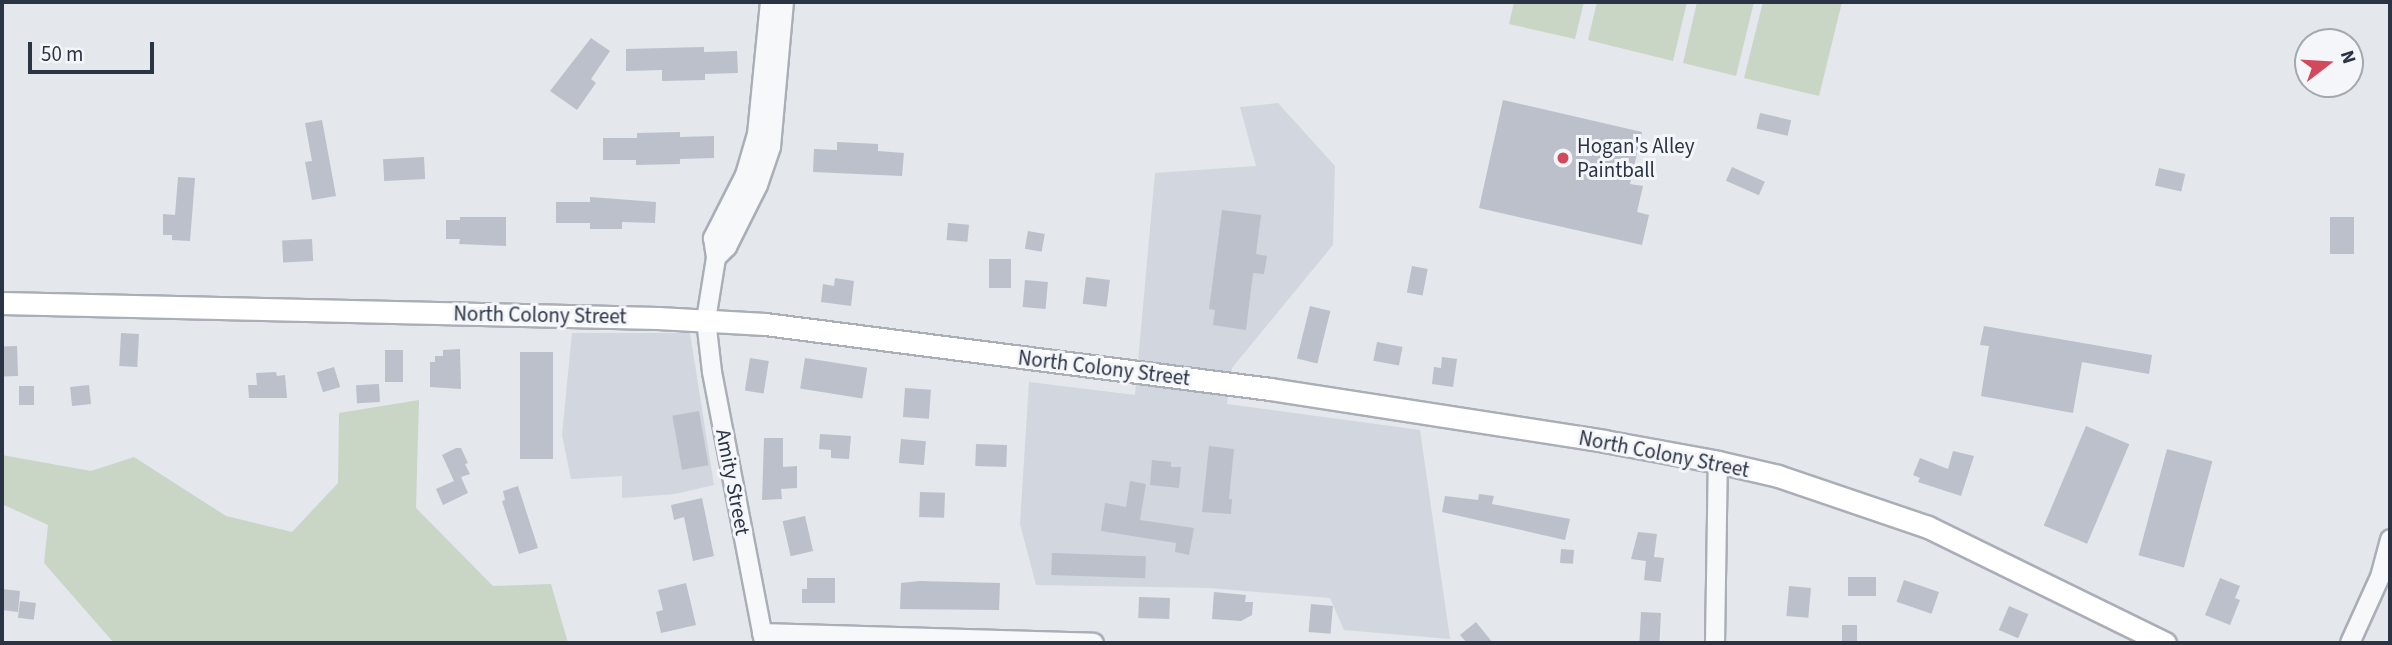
<!DOCTYPE html>
<html>
<head>
<meta charset="utf-8">
<style>
  body { margin:0 }
  #map { position:relative; width:2392px; height:645px; overflow:hidden; background:#e4e7ec; font-family:"Source Sans 3",sans-serif }
  div>[style] { position:absolute }
  .built>* { inset:0; background:#d2d6de }
  .green>* { inset:0; background:#c9d6c5 }
  .building>* { inset:0; background:#bbc0ca; transform-origin:0 0 }
  .roads { filter:drop-shadow(2px 0 #a9aeb7) drop-shadow(-2px 0 #a9aeb7) drop-shadow(0 2px #a9aeb7) drop-shadow(0 -2px #a9aeb7) }
  .minor>* { height:18px; margin:-9px; padding:0 9px; transform-origin:9px; border-radius:9px; background:#f7f8fa }
  .major>* { height:21px; margin:-10.5px; padding:0 10.5px; transform-origin:10.5px; border-radius:10.5px; background:#fff }
  .dots>* { width:19px; height:19px; translate:-50% -50%; box-sizing:border-box; border:4px solid #f4f6f9; border-radius:50% }
  span { translate:-50% -50%; white-space:nowrap; text-align:center; line-height:1.15; -webkit-text-stroke:6px #f4f6f9; paint-order:stroke }
  .poi-label { font-size:21px; color:#2b3445 }
  .left { translate:0 -50%; text-align:left }
  .street-label { font-size:21px; color:#2b3445 }
  .frame { position:absolute; inset:0; border:4px solid #2b3445; pointer-events:none }
  .north { position:absolute; left:2294px; top:28px; width:70px; height:70px; box-sizing:border-box; background:#f4f6f9; border:2px solid #a4a8b1; border-radius:50%; rotate:73deg; font-size:19px; font-weight:700; line-height:28px; text-align:center; color:#2b3445 }
  .north::after { content:''; display:block; margin:auto; width:24px; height:32px; background:#d1495b; clip-path:polygon(50% 0,100% 100%,50% 72%,0 100%) }
  .scale { position:absolute; left:28px; top:42px; width:126px; height:32px; box-sizing:border-box; border:4px solid #2b3445; border-top:0; padding-left:9px; font-size:21px; line-height:24px; white-space:nowrap; color:#2b3445; -webkit-text-stroke:5px #f4f6f9; paint-order:stroke }
</style>
</head>
<body>
<div id="map">
  <div class="built">
    <i style="clip-path:polygon(1278px 103px,1335px 166px,1333px 245px,1232px 368px,1227px 404px,1420px 430px,1450px 639px,1344px 630px,1330px 598px,1209px 588px,1036px 585px,1020px 524px,1029px 382px,1135px 395px,1155px 173px,1256px 166px,1240px 107px)"></i>
    <i style="clip-path:polygon(572px 333px,690px 333px,714px 485px,675px 494px,622px 498px,622px 476px,571px 479px,562px 435px)"></i>
  </div>
  <div class="green">
    <i style="clip-path:polygon(1514px 2px,1584px 2px,1575px 39px,1509px 24px)"></i>
    <i style="clip-path:polygon(1597px 2px,1687px 2px,1673px 61px,1588px 40px)"></i>
    <i style="clip-path:polygon(1697px 2px,1754px 2px,1736px 76px,1683px 63px)"></i>
    <i style="clip-path:polygon(1763px 2px,1842px 2px,1819px 96px,1744px 78px)"></i>
    <i style="clip-path:polygon(419px 400px,416px 508px,493px 586px,551px 584px,568px 643px,114px 643px,44px 563px,48px 525px,2px 504px,2px 455px,91px 471px,134px 457px,226px 516px,292px 532px,338px 483px,339px 413px)"></i>
  </div>
  <div class="building">
    <i style="clip-path:polygon(591px 38px,610px 51px,591px 79px,596px 83px,577px 110px,550px 91px)"></i>
    <i style="clip-path:polygon(704px 47px,704px 52px,737px 51px,738px 73px,705px 74px,705px 80px,662px 81px,662px 70px,626px 71px,626px 49px)"></i>
    <i style="clip-path:polygon(1503px 100px,1642px 132px,1630px 184px,1643px 186px,1637px 212px,1649px 215px,1642px 245px,1479px 208px)"></i>
    <i style="left:1760px;top:113px;width:32px;height:16px;rotate:13deg"></i>
    <i style="clip-path:polygon(322px 120px,336px 196px,312px 200px,305px 162px,312px 161px,305px 123px)"></i>
    <i style="clip-path:polygon(680px 132px,680px 137px,714px 136px,714px 158px,680px 159px,680px 164px,636px 165px,636px 160px,603px 160px,603px 138px,637px 138px,637px 133px)"></i>
    <i style="clip-path:polygon(837px 142px,878px 144px,878px 151px,904px 153px,902px 176px,813px 172px,814px 149px,837px 150px)"></i>
    <i style="left:424px;top:157px;width:22px;height:41px;rotate:87deg"></i>
    <i style="left:1732px;top:167px;width:36px;height:15px;rotate:24deg"></i>
    <i style="left:2159px;top:168px;width:27px;height:18px;rotate:13deg"></i>
    <i style="clip-path:polygon(178px 177px,195px 178px,190px 241px,172px 240px,172px 235px,163px 235px,163px 214px,175px 215px)"></i>
    <i style="clip-path:polygon(590px 197px,656px 202px,655px 223px,622px 222px,622px 229px,590px 229px,590px 223px,556px 223px,556px 202px,590px 202px)"></i>
    <i style="clip-path:polygon(1222px 210px,1261px 215px,1256px 254px,1267px 256px,1264px 274px,1253px 273px,1246px 330px,1213px 325px,1215px 310px,1209px 309px)"></i>
    <i style="clip-path:polygon(460px 217px,506px 217px,506px 246px,459px 244px,460px 239px,446px 239px,446px 220px,460px 220px)"></i>
    <i style="left:2330px;top:217px;width:24px;height:37px"></i>
    <i style="left:948px;top:223px;width:21px;height:17px;rotate:5deg"></i>
    <i style="left:1028px;top:231px;width:17px;height:18px;rotate:10deg"></i>
    <i style="left:312px;top:239px;width:22px;height:30px;rotate:87deg"></i>
    <i style="left:989px;top:259px;width:22px;height:29px"></i>
    <i style="left:1412px;top:266px;width:16px;height:27px;rotate:11deg"></i>
    <i style="left:1086px;top:277px;width:24px;height:27px;rotate:7deg"></i>
    <i style="clip-path:polygon(835px 278px,854px 281px,851px 306px,821px 302px,823px 284px,834px 286px)"></i>
    <i style="left:1025px;top:280px;width:23px;height:27px;rotate:5deg"></i>
    <i style="left:1310px;top:306px;width:21px;height:54px;rotate:14deg"></i>
    <i style="clip-path:polygon(1984px 326px,2152px 355px,2149px 374px,2082px 362px,2073px 413px,1981px 396px,1989px 346px,1980px 345px)"></i>
    <i style="left:121px;top:333px;width:18px;height:33px;rotate:3deg"></i>
    <i style="left:1377px;top:342px;width:26px;height:19px;rotate:11deg"></i>
    <i style="left:17px;top:346px;width:30px;height:15px;rotate:88deg"></i>
    <i style="clip-path:polygon(460px 349px,461px 389px,430px 387px,430px 362px,435px 362px,435px 356px,443px 356px,443px 350px)"></i>
    <i style="left:403px;top:350px;width:32px;height:18px;rotate:90deg"></i>
    <i style="left:520px;top:352px;width:33px;height:107px"></i>
    <i style="clip-path:polygon(1442px 357px,1457px 359px,1453px 387px,1432px 384px,1434px 367px,1441px 368px)"></i>
    <i style="left:750px;top:358px;width:19px;height:33px;rotate:9deg"></i>
    <i style="left:805px;top:358px;width:63px;height:31px;rotate:9deg"></i>
    <i style="left:334px;top:367px;width:21px;height:18px;rotate:73deg"></i>
    <i style="clip-path:polygon(276px 372px,277px 376px,285px 375px,287px 398px,249px 398px,248px 385px,257px 385px,256px 373px)"></i>
    <i style="left:379px;top:384px;width:18px;height:23px;rotate:87deg"></i>
    <i style="left:89px;top:385px;width:19px;height:19px;rotate:84deg"></i>
    <i style="left:19px;top:386px;width:15px;height:19px"></i>
    <i style="left:905px;top:388px;width:26px;height:29px;rotate:4deg"></i>
    <i style="left:699px;top:411px;width:55px;height:27px;rotate:80deg"></i>
    <i style="left:2086px;top:426px;width:47px;height:108px;rotate:23deg"></i>
    <i style="clip-path:polygon(820px 434px,851px 436px,849px 459px,831px 458px,831px 450px,819px 449px)"></i>
    <i style="clip-path:polygon(764px 438px,783px 438px,783px 467px,797px 466px,797px 488px,781px 489px,782px 499px,762px 500px)"></i>
    <i style="left:901px;top:439px;width:25px;height:24px;rotate:5deg"></i>
    <i style="left:976px;top:444px;width:31px;height:22px;rotate:2deg"></i>
    <i style="clip-path:polygon(1209px 446px,1234px 449px,1229px 499px,1232px 499px,1231px 514px,1202px 512px)"></i>
    <i style="clip-path:polygon(456px 448px,461px 448px,468px 463px,465px 464px,470px 474px,461px 477px,468px 493px,443px 505px,436px 489px,454px 481px,442px 455px)"></i>
    <i style="left:2167px;top:449px;width:47px;height:110px;rotate:15deg"></i>
    <i style="clip-path:polygon(1953px 451px,1974px 456px,1961px 496px,1918px 482px,1920px 478px,1913px 475px,1920px 458px,1948px 469px)"></i>
    <i style="clip-path:polygon(1152px 460px,1171px 462px,1171px 467px,1181px 467px,1179px 488px,1150px 485px)"></i>
    <i style="clip-path:polygon(1130px 481px,1146px 484px,1140px 520px,1194px 528px,1189px 555px,1175px 552px,1176px 543px,1101px 531px,1105px 503px,1126px 507px)"></i>
    <i style="clip-path:polygon(518px 486px,538px 548px,519px 554px,502px 501px,505px 500px,503px 491px)"></i>
    <i style="left:920px;top:492px;width:25px;height:25px;rotate:2deg"></i>
    <i style="clip-path:polygon(1479px 494px,1494px 496px,1492px 504px,1570px 519px,1565px 540px,1442px 512px,1445px 496px,1478px 500px)"></i>
    <i style="clip-path:polygon(702px 498px,714px 556px,693px 561px,684px 517px,674px 520px,671px 505px)"></i>
    <i style="left:805px;top:516px;width:36px;height:23px;rotate:77deg"></i>
    <i style="clip-path:polygon(1638px 532px,1657px 534px,1654px 557px,1664px 558px,1661px 582px,1644px 580px,1646px 561px,1631px 559px)"></i>
    <i style="left:1561px;top:549px;width:13px;height:14px;rotate:4deg"></i>
    <i style="left:1052px;top:553px;width:94px;height:22px;rotate:2deg"></i>
    <i style="left:1848px;top:577px;width:28px;height:19px"></i>
    <i style="clip-path:polygon(807px 578px,835px 578px,835px 603px,802px 603px,802px 589px,807px 589px)"></i>
    <i style="clip-path:polygon(2220px 578px,2240px 586px,2235px 598px,2240px 600px,2230px 625px,2205px 615px)"></i>
    <i style="left:1904px;top:580px;width:37px;height:23px;rotate:19deg"></i>
    <i style="clip-path:polygon(919px 581px,1000px 583px,999px 610px,900px 609px,901px 583px)"></i>
    <i style="clip-path:polygon(686px 583px,696px 625px,661px 633px,656px 612px,663px 610px,658px 590px)"></i>
    <i style="left:1789px;top:586px;width:22px;height:30px;rotate:5deg"></i>
    <i style="clip-path:polygon(2px 589px,20px 591px,18px 612px,2px 610px)"></i>
    <i style="clip-path:polygon(1214px 592px,1246px 595px,1245px 602px,1253px 602px,1252px 615px,1241px 621px,1212px 619px)"></i>
    <i style="left:1139px;top:597px;width:31px;height:21px;rotate:2deg"></i>
    <i style="left:20px;top:601px;width:16px;height:17px;rotate:7deg"></i>
    <i style="left:1311px;top:604px;width:22px;height:28px;rotate:5deg"></i>
    <i style="left:2009px;top:606px;width:21px;height:26px;rotate:23deg"></i>
    <i style="left:1641px;top:612px;width:20px;height:31px;rotate:3deg"></i>
    <i style="clip-path:polygon(1476px 622px,1493px 643px,1467px 643px,1460px 635px)"></i>
    <i style="left:1842px;top:625px;width:15px;height:18px"></i>
  </div>
  <div class="roads">
    <div class="minor">
      <i style="left:770px;top:2px;width:133px;rotate:95.6deg"></i>
      <i style="left:757px;top:134px;width:43px;rotate:106.3deg"></i>
      <i style="left:745px;top:175px;width:71px;rotate:116.9deg"></i>
      <i style="left:713px;top:238px;width:20px;rotate:81deg"></i>
      <i style="left:716px;top:258px;width:16px;rotate:-45deg"></i>
      <i style="left:727px;top:247px;width:69px;rotate:-63.4deg"></i>
      <i style="left:758px;top:185px;width:40px;rotate:-71.1deg"></i>
      <i style="left:771px;top:147px;width:146px;rotate:-84.9deg"></i>
      <i style="left:716px;top:258px;width:63px;rotate:99.2deg"></i>
      <i style="left:706px;top:320px;width:52px;rotate:83.4deg"></i>
      <i style="left:712px;top:372px;width:276px;rotate:79.1deg"></i>
      <i style="left:762px;top:633px;width:332px;rotate:1.7deg"></i>
      <i style="left:1715px;top:643px;width:181px;rotate:-89.1deg"></i>
      <i style="left:2350px;top:643px;width:72px;rotate:-65.6deg"></i>
      <i style="left:2380px;top:577px;width:39px;rotate:-75deg"></i>
    </div>
    <div class="major">
      <i style="left:2px;top:303px;width:656px;rotate:1.31deg"></i>
      <i style="left:658px;top:318px;width:107px;rotate:3.2deg"></i>
      <i style="left:765px;top:324px;width:509px;rotate:7.33deg"></i>
      <i style="left:1270px;top:389px;width:338px;rotate:8.8deg"></i>
      <i style="left:1604px;top:441px;width:116px;rotate:10.4deg"></i>
      <i style="left:1718px;top:462px;width:62px;rotate:13.1deg"></i>
      <i style="left:1778px;top:476px;width:158px;rotate:18.8deg"></i>
      <i style="left:1928px;top:527px;width:264px;rotate:26.1deg"></i>
    </div>
  </div>
  <div class="dots">
    <i style="left:1563px;top:158px;background:#d1495b"></i>
  </div>
  <div class="poi-label">
    <span class="left" style="left:1577px;top:158px">Hogan's Alley<br>Paintball</span>
  </div>
  <div class="street-label">
    <span style="left:540px;top:315px;rotate:1deg">North Colony Street</span>
    <span style="left:1104px;top:368px;rotate:7deg">North Colony Street</span>
    <span style="left:1664px;top:454px;rotate:11deg">North Colony Street</span>
    <span style="left:733px;top:482px;rotate:79deg">Amity Street</span>
  </div>
  <div class="frame"></div>
  <div class="north">N</div>
  <div class="scale">50 m</div>
</div>
</body>
</html>
